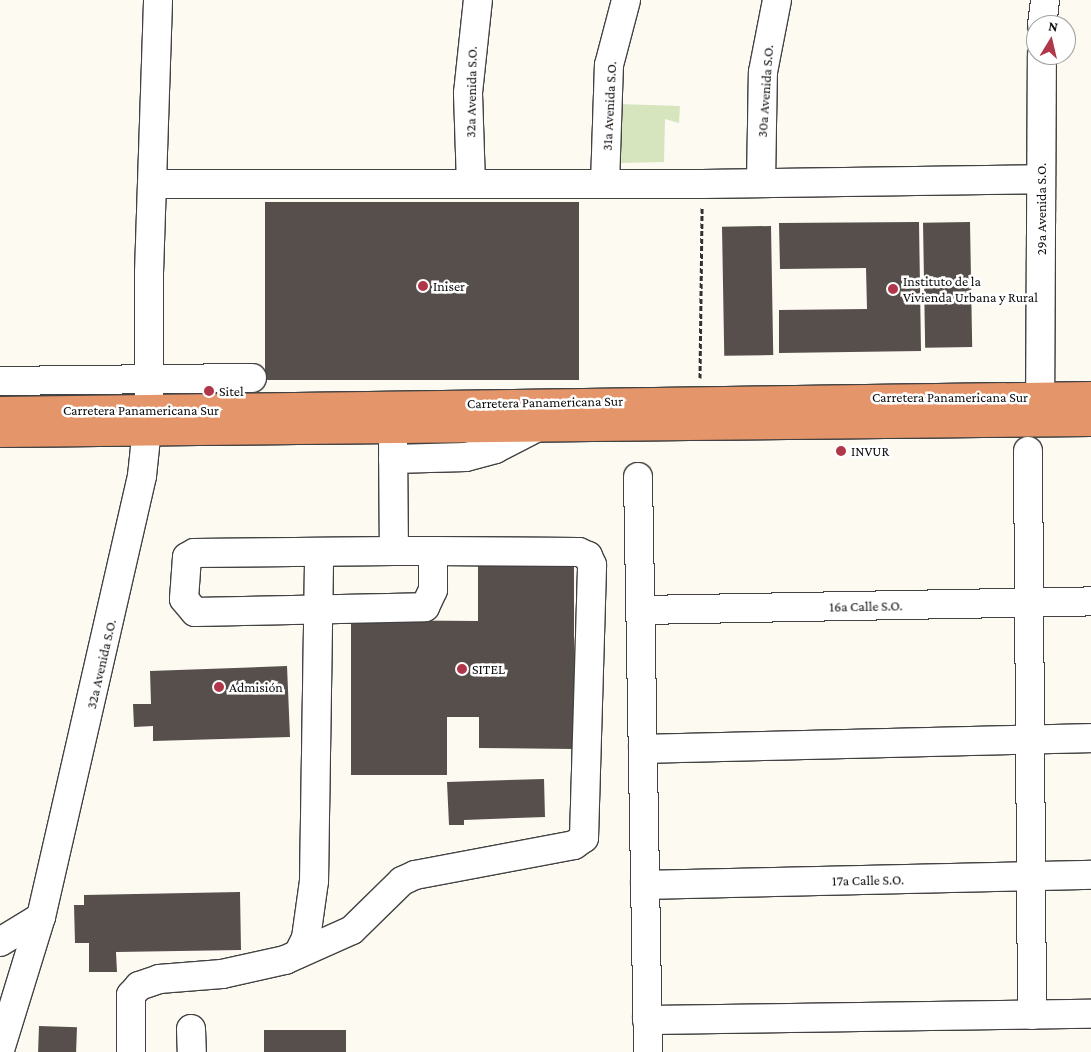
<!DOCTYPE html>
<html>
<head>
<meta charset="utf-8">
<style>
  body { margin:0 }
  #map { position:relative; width:1091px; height:1052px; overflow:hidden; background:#fdfaf2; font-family:"Crimson Pro",serif }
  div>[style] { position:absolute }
  .green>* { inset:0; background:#d7e5bf }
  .building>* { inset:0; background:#564f4c; transform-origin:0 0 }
  .path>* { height:3px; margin-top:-1.5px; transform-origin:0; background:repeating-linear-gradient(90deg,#313131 0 5px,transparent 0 7.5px) }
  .roads { filter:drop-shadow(1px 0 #424242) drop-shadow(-1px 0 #424242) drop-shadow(0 1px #424242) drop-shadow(0 -1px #424242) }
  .minor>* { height:28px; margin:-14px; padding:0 14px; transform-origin:14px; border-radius:14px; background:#fff }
  .highway>* { height:28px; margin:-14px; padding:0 14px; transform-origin:14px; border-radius:14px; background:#e4956a }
  .dots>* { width:14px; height:14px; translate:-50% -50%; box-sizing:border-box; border:2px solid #fff; border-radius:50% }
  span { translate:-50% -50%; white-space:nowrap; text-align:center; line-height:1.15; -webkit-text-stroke:5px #fff; paint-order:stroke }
  .street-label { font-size:14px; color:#0f0f0f }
  .poi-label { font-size:14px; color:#0f0f0f }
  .left { translate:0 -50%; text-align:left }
  .north { position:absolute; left:1026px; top:15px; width:50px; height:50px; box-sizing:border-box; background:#fff; border:1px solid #9f9f9f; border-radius:50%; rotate:9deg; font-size:14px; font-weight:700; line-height:20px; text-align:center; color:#0f0f0f }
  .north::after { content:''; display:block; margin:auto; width:18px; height:22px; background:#b03649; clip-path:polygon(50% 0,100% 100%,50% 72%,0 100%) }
</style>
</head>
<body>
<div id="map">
  <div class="green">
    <i style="clip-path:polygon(620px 104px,680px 106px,679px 123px,665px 119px,664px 162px,620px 163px)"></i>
  </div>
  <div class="building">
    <i style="left:265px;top:202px;width:314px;height:178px"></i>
    <i style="clip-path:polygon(919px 222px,921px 351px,779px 353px,779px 310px,867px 309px,866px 268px,780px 269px,779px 223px)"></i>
    <i style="left:970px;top:222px;width:125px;height:47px;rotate:89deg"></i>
    <i style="left:771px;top:226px;width:129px;height:49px;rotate:89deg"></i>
    <i style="clip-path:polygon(478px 564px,574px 564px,574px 749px,479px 748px,479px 717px,447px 717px,447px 775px,351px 775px,351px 620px,478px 621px)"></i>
    <i style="clip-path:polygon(287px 666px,290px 737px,153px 741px,153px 726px,134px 727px,133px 704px,151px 704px,150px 671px)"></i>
    <i style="clip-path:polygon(544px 779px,545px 817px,464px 820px,464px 825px,449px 825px,447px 782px)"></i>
    <i style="clip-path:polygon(240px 892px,241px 950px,116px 952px,117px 972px,89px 972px,89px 943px,75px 943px,74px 905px,84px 905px,84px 895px)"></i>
    <i style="left:39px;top:1026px;width:38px;height:26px;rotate:2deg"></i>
    <i style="left:346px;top:1030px;width:22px;height:82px;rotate:90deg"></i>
  </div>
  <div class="path">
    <i style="left:700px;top:378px;width:171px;rotate:-89.3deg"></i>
  </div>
  <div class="roads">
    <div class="minor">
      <i style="left:1042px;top:25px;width:25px;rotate:-83deg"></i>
      <i style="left:761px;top:182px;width:110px;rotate:-89deg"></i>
      <i style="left:763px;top:72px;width:73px;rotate:-79deg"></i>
      <i style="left:154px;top:184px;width:548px"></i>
      <i style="left:702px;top:184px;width:338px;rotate:-0.8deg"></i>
      <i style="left:471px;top:184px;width:91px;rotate:-91.9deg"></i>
      <i style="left:468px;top:93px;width:94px;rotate:-83.9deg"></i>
      <i style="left:605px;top:184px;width:119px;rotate:-88.1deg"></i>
      <i style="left:609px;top:65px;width:67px;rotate:-75.3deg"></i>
      <i style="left:0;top:381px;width:252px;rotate:-0.7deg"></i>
      <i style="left:1040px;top:421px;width:366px;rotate:-89.7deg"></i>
      <i style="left:393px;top:442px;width:109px;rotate:89.5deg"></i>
      <i style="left:1028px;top:451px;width:564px;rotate:89.59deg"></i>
      <i style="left:393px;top:459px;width:73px;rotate:-1.6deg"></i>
      <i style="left:466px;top:457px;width:30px;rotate:-15deg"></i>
      <i style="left:495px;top:449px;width:48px;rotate:-27.1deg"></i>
      <i style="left:638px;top:477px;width:575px;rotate:89deg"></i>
      <i style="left:642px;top:610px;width:449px;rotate:-1.1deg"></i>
      <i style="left:643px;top:749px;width:448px;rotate:-1.4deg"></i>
      <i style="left:645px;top:885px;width:446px;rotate:-1.3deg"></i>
      <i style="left:0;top:942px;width:48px;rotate:-31.4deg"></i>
      <i style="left:298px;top:954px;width:18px;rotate:-63deg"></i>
      <i style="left:306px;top:938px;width:58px;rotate:-82deg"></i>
      <i style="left:314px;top:881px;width:329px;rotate:-89.1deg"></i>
      <i style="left:647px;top:1020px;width:444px;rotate:-0.8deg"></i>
      <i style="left:191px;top:1029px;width:23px;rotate:88deg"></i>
      <i style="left:0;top:1050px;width:139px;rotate:-72.9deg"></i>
      <i style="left:41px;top:917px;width:452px;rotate:-77.1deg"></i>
      <i style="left:142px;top:476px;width:67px;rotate:-84deg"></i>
      <i style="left:149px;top:409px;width:136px;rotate:-90deg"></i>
      <i style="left:149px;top:273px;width:273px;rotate:-88.1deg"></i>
      <i style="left:131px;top:1052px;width:57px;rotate:-90deg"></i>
      <i style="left:131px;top:995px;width:12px;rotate:-48deg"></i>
      <i style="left:139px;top:986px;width:21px;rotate:-19deg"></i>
      <i style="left:159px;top:979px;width:63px;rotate:-4.5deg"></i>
      <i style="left:222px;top:974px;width:65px;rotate:-12.5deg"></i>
      <i style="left:285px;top:960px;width:73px;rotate:-24.1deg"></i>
      <i style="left:352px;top:930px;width:70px;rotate:-44.4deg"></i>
      <i style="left:402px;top:881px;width:14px;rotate:-25deg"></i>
      <i style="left:415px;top:875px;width:162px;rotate:-10.7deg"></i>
      <i style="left:574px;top:845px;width:12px;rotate:-35deg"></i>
      <i style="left:584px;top:838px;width:273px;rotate:-88.3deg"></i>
      <i style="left:592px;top:565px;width:10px;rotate:-114deg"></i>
      <i style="left:588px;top:556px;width:10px;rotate:-156deg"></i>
      <i style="left:579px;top:552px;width:146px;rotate:-179.6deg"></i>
      <i style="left:433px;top:551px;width:39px;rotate:180deg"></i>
      <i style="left:394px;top:551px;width:200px;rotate:179.4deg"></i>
      <i style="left:194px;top:553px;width:8px;rotate:150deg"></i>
      <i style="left:187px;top:557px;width:42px;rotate:94.1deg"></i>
      <i style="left:184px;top:599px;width:17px;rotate:50deg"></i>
      <i style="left:195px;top:612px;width:230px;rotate:-1.2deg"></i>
      <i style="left:425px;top:607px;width:19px;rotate:-65deg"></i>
      <i style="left:433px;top:590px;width:39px;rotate:-90deg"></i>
    </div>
    <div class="highway">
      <i style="left:0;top:411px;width:1091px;rotate:-0.79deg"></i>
      <i style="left:0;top:433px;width:1091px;rotate:-0.58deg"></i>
    </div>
  </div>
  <div class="dots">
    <i style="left:423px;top:286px;background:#b03649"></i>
    <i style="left:893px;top:289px;background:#b03649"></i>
    <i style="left:209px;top:391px;background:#b03649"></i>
    <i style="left:841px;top:451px;background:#b03649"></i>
    <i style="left:462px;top:669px;background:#b03649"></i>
    <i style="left:219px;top:687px;background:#b03649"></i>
  </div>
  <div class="street-label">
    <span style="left:765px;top:91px;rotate:-86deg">30a Avenida S.O.</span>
    <span style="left:471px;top:92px;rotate:-89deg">32a Avenida S.O.</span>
    <span style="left:609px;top:106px;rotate:-87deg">31a Avenida S.O.</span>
    <span style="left:1041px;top:209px;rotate:-90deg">29a Avenida S.O.</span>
    <span style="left:950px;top:397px">Carretera Panamericana Sur</span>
    <span style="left:545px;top:402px;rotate:-1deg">Carretera Panamericana Sur</span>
    <span style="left:141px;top:410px">Carretera Panamericana Sur</span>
    <span style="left:866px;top:606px;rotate:-1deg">16a Calle S.O.</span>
    <span style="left:101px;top:664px;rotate:-77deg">32a Avenida S.O.</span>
    <span style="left:868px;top:880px;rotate:-1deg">17a Calle S.O.</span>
  </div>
  <div class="poi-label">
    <span class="left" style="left:903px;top:289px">Instituto de la<br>Vivienda Urbana y Rural</span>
    <span class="left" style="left:433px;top:286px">Iniser</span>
    <span class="left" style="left:219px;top:391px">Sitel</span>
    <span class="left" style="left:851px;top:451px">INVUR</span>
    <span class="left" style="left:472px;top:669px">SITEL</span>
    <span class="left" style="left:229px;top:687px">Admisión</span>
  </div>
  <div class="north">N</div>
</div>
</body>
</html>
